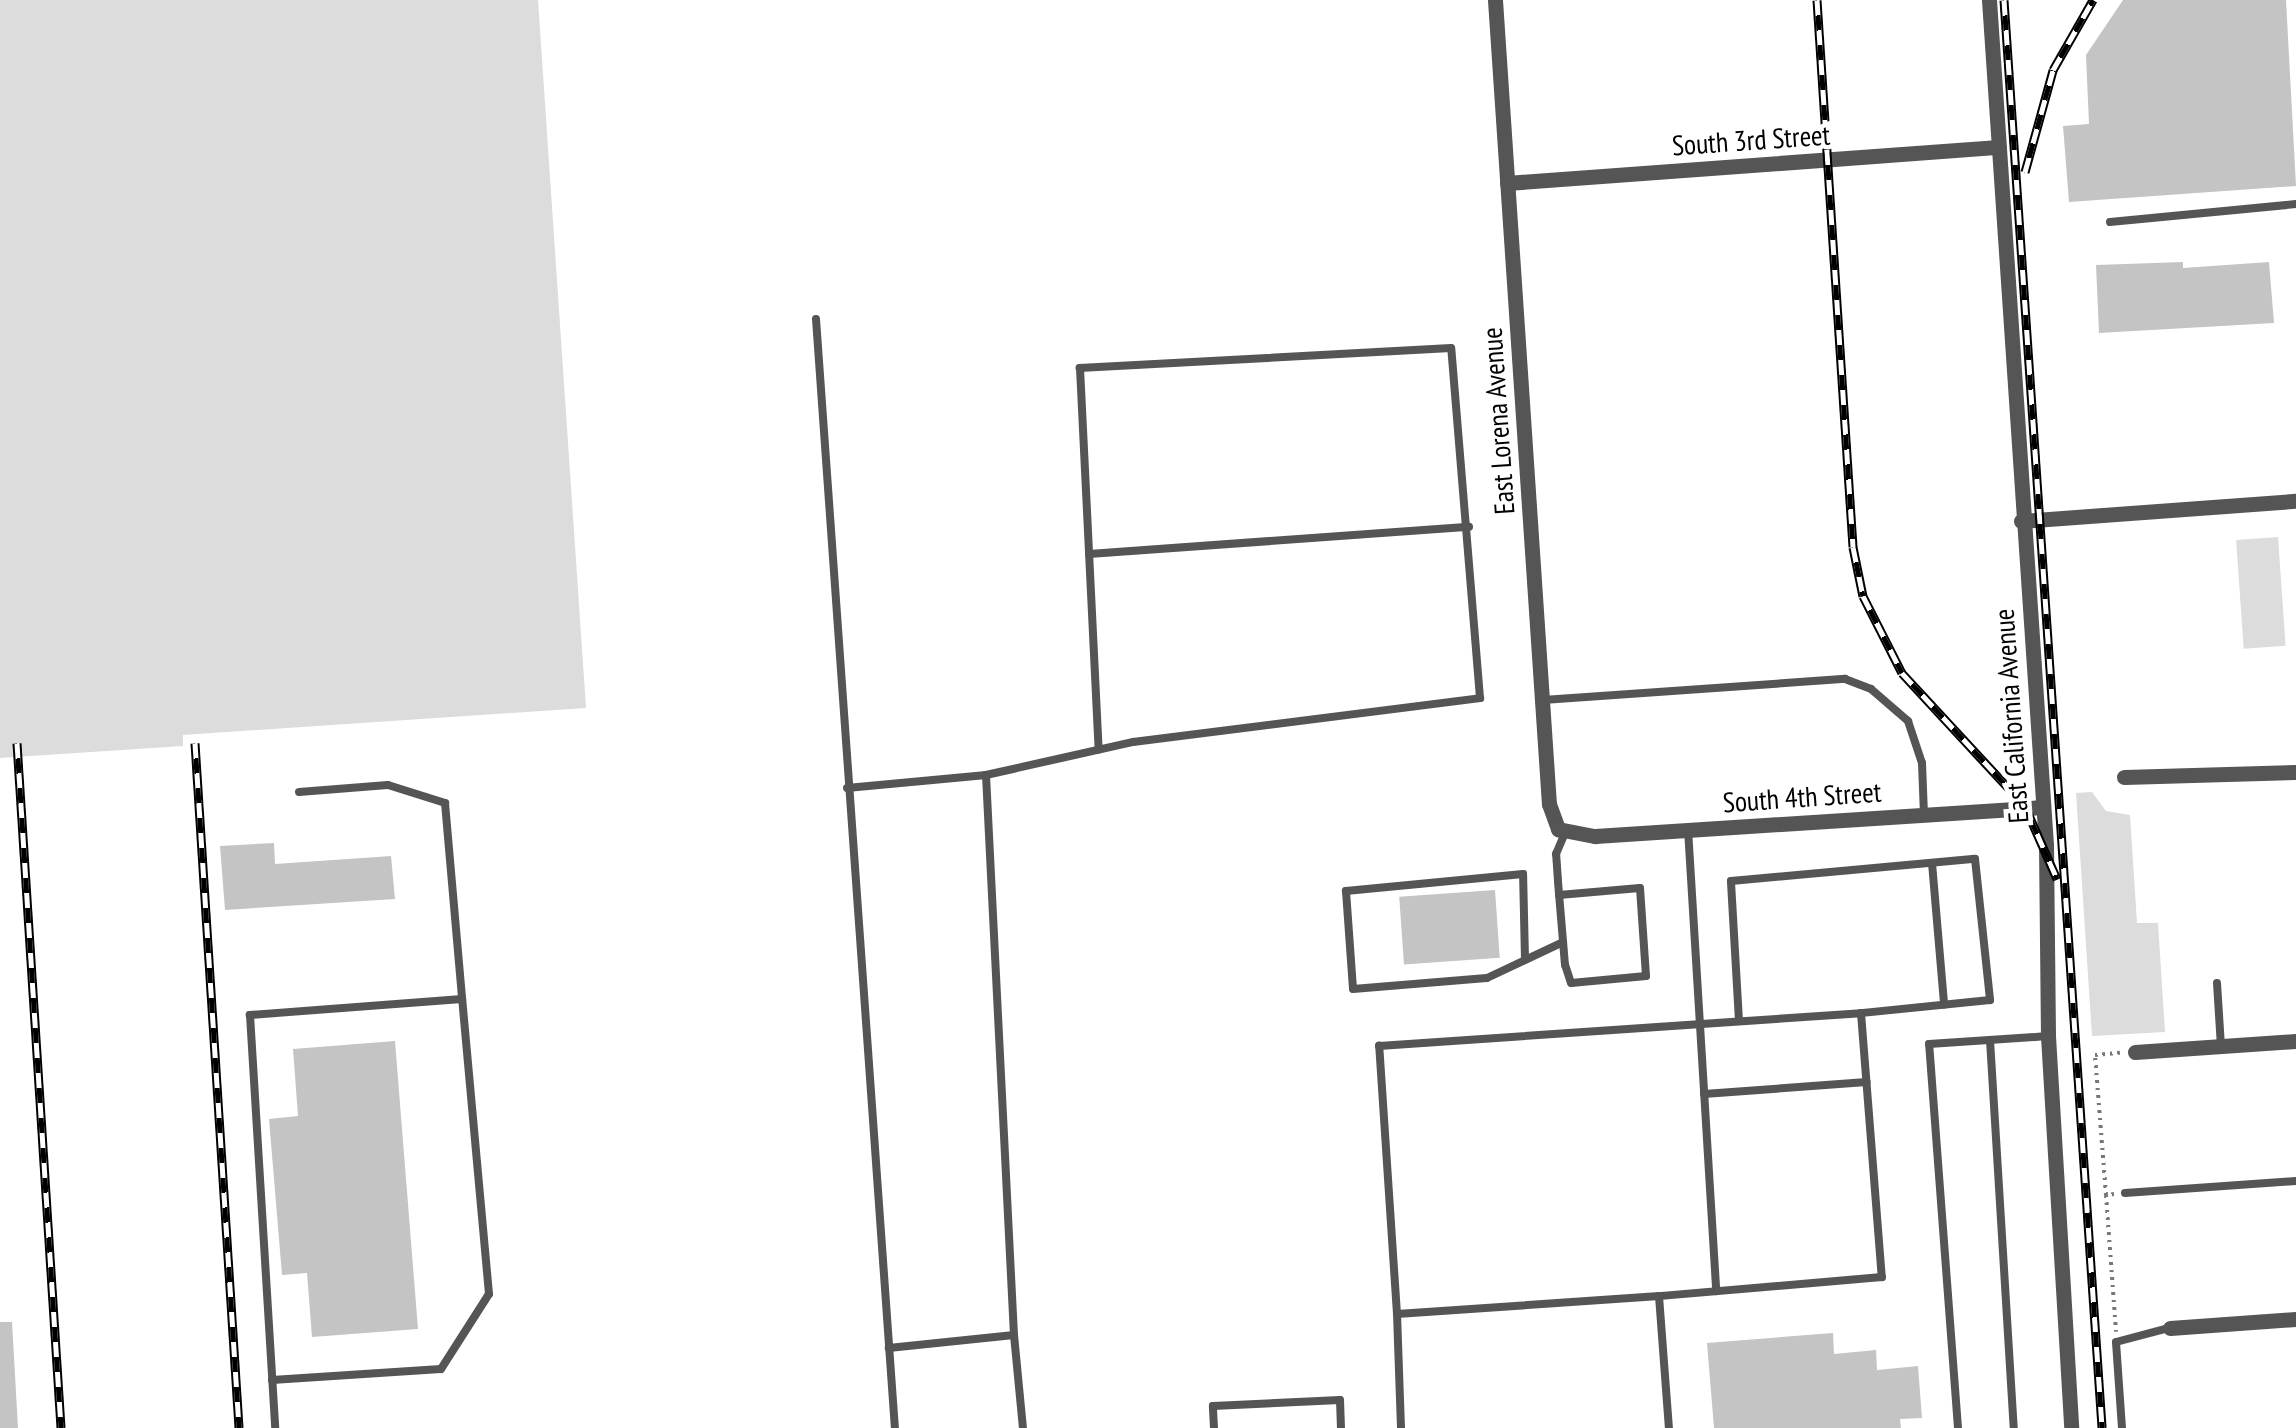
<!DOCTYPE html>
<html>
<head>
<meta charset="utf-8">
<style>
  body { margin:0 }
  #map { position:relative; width:2296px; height:1428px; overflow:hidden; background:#fff; font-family:"PT Sans Narrow",sans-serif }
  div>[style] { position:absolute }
  .green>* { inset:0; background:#dcdcdc; transform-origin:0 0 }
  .building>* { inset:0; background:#c4c4c4; transform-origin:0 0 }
  .path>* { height:4px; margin-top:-2px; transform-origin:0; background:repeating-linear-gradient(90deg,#777 0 2.5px,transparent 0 7.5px) }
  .lane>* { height:8px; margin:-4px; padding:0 4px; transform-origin:4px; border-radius:4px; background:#555 }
  .street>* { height:15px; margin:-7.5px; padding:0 7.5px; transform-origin:7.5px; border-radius:7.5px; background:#555 }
  .rail>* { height:9px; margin-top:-4.5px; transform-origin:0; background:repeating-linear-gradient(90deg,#fff 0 15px,#000 0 30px); box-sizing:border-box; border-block:2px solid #000 }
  span { translate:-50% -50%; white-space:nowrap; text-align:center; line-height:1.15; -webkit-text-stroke:9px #fff; paint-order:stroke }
  .street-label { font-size:28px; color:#000 }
</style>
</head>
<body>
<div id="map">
  <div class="green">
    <i style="clip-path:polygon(0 0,538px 0,586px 708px,183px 735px,183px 746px,0 758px)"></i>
    <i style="left:2278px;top:537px;width:109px;height:42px;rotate:86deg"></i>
    <i style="clip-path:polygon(2092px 792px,2106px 811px,2130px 815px,2137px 923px,2158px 923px,2165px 1032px,2092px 1036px,2076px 793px)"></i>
  </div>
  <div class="building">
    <i style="clip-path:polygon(2123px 0,2286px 0,2296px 186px,2069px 202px,2063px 126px,2089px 124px,2086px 55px)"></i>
    <i style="clip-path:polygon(2183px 262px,2183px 268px,2269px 262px,2274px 323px,2099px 333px,2096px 265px)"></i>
    <i style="clip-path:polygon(274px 843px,275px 864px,391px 856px,395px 899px,225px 910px,220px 846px)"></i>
    <i style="left:1495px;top:890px;width:68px;height:96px;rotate:86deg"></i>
    <i style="clip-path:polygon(395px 1041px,418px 1329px,312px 1337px,307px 1273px,282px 1275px,269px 1119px,298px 1116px,293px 1049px)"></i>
    <i style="clip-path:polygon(0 1322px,12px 1322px,18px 1428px,0 1428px)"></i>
    <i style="clip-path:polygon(1833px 1333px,1834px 1354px,1876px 1350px,1877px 1370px,1918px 1366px,1922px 1418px,1900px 1419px,1901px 1428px,1714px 1428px,1707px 1343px)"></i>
  </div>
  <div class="path">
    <i style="left:2114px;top:1194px;width:8px;rotate:173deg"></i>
    <i style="left:2106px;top:1195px;width:137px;rotate:85.8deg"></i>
    <i style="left:2106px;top:1195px;width:140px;rotate:-94.5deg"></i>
    <i style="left:2095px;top:1055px;width:25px;rotate:-5deg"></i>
  </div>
  <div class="lane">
    <i style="left:2110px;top:222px;width:187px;rotate:-5.5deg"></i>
    <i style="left:816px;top:319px;width:1112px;rotate:85.93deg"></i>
    <i style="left:1089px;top:554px;width:381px;rotate:-4.1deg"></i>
    <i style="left:1543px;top:700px;width:303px;rotate:-4deg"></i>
    <i style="left:1845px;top:679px;width:28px;rotate:21deg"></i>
    <i style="left:1871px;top:689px;width:49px;rotate:40.9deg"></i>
    <i style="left:1908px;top:721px;width:44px;rotate:71.6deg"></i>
    <i style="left:1922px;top:763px;width:51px;rotate:87.8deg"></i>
    <i style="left:986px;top:775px;width:151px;rotate:-12.7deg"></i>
    <i style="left:1133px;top:742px;width:350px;rotate:-7.2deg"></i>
    <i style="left:1480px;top:698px;width:351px;rotate:-94.7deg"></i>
    <i style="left:1451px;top:348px;width:372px;rotate:176.9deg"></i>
    <i style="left:1080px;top:368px;width:382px;rotate:87.2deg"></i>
    <i style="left:847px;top:788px;width:140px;rotate:-5.3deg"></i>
    <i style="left:986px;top:775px;width:561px;rotate:87.14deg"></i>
    <i style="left:1014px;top:1335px;width:126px;rotate:174.1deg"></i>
    <i style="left:299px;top:792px;width:89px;rotate:-4.5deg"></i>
    <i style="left:388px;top:785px;width:60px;rotate:17.5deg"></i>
    <i style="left:445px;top:803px;width:197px;rotate:85deg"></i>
    <i style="left:1688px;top:829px;width:463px;rotate:86.5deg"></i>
    <i style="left:1932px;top:863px;width:142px;rotate:85.1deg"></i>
    <i style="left:1559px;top:895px;width:81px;rotate:-4.9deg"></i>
    <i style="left:1640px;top:888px;width:88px;rotate:86.1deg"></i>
    <i style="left:1646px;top:976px;width:75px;rotate:174.7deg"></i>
    <i style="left:1571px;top:983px;width:19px;rotate:-108deg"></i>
    <i style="left:1565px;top:965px;width:84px;rotate:-94.8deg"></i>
    <i style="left:1558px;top:881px;width:27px;rotate:-94deg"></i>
    <i style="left:1556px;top:854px;width:23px;rotate:-67deg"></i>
    <i style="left:1525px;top:959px;width:85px;rotate:-91.3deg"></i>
    <i style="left:1523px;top:874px;width:178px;rotate:174.5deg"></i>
    <i style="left:1346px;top:891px;width:98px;rotate:85.9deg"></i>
    <i style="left:1353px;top:989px;width:134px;rotate:-4.7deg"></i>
    <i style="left:1487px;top:978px;width:84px;rotate:-25.3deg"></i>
    <i style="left:2217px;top:983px;width:63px;rotate:86.4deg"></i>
    <i style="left:1739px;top:1021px;width:140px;rotate:-93.3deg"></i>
    <i style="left:1731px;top:881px;width:245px;rotate:-5.2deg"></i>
    <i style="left:1975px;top:859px;width:142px;rotate:83.9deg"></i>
    <i style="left:1990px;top:1000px;width:130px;rotate:174.2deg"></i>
    <i style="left:1990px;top:1040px;width:389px;rotate:86.5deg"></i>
    <i style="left:1704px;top:1094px;width:163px;rotate:-4.2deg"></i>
    <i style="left:2125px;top:1193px;width:171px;rotate:-4deg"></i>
    <i style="left:1397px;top:1314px;width:269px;rotate:-93.8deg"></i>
    <i style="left:1379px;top:1046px;width:483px;rotate:-3.9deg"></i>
    <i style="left:1861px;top:1013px;width:265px;rotate:85.5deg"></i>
    <i style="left:1882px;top:1277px;width:224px;rotate:175.1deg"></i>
    <i style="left:1014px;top:1335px;width:93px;rotate:84.5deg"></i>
    <i style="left:272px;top:1380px;width:169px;rotate:-3.7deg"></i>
    <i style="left:441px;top:1369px;width:89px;rotate:-57.4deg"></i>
    <i style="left:489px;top:1294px;width:296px;rotate:-95.2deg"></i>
    <i style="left:462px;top:999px;width:213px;rotate:175.7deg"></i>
    <i style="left:250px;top:1015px;width:414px;rotate:86.5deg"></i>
    <i style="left:1214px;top:1428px;width:22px;rotate:-93deg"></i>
    <i style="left:1213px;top:1406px;width:127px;rotate:-2.7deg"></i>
    <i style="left:1340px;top:1400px;width:28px;rotate:88deg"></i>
    <i style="left:1401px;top:1428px;width:114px;rotate:-92deg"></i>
    <i style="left:1397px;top:1314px;width:263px;rotate:-3.9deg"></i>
    <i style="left:1659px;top:1296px;width:132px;rotate:85.7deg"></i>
    <i style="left:1958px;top:1428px;width:385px;rotate:-94.3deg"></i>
    <i style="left:1929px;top:1044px;width:119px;rotate:-3.8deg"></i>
    <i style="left:2122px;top:1428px;width:86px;rotate:-94deg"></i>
    <i style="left:2116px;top:1342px;width:55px;rotate:-14.8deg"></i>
  </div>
  <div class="street">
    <i style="left:1495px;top:0;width:806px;rotate:86.16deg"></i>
    <i style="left:1549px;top:804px;width:27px;rotate:70deg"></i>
    <i style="left:1558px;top:829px;width:38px;rotate:11deg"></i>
    <i style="left:1595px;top:836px;width:449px;rotate:-3.7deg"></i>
    <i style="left:1989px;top:0;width:847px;rotate:86.14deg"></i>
    <i style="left:2046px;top:845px;width:191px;rotate:89.4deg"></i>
    <i style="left:2048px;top:1036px;width:393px;rotate:86.6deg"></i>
    <i style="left:1507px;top:183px;width:493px;rotate:-4.2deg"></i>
    <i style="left:2021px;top:521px;width:276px;rotate:-4.2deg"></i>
    <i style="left:2124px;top:777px;width:172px;rotate:-1.7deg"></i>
    <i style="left:2135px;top:1052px;width:161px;rotate:-3.9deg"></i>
    <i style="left:2170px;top:1328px;width:126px;rotate:-4.1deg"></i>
  </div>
  <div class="rail">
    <i style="left:1817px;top:0;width:548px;rotate:86.23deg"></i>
    <i style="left:1853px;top:547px;width:50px;rotate:78.5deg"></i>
    <i style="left:1863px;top:596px;width:86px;rotate:63.1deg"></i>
    <i style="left:1902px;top:673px;width:181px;rotate:47.2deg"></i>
    <i style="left:2025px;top:806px;width:80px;rotate:66.3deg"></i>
    <i style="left:2004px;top:0;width:1431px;rotate:86.07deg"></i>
    <i style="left:2025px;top:172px;width:106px;rotate:-74.6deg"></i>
    <i style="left:2053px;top:70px;width:81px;rotate:-60.3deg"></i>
    <i style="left:17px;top:743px;width:686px;rotate:86.32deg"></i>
    <i style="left:195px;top:743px;width:686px;rotate:86.32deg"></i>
  </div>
  <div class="street-label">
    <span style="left:1751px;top:140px;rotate:-4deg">South 3rd Street</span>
    <span style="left:1498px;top:421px;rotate:-94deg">East Lorena Avenue</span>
    <span style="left:2011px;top:716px;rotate:-94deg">East California Avenue</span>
    <span style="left:1802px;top:797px;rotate:-4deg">South 4th Street</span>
  </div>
</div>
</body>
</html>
